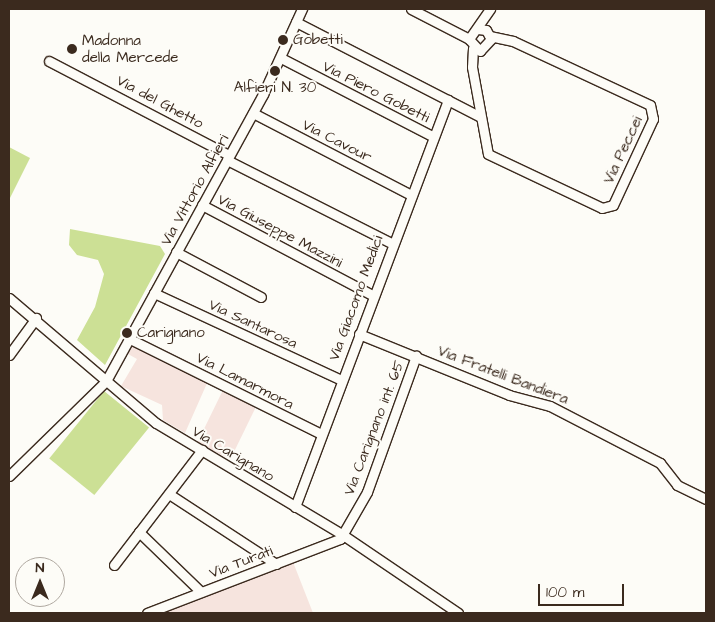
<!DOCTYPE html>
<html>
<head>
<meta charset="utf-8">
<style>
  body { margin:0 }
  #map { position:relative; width:715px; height:622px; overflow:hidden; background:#fdfcf7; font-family:"Architects Daughter",sans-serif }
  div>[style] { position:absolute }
  .built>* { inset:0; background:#f6e4de; transform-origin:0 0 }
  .green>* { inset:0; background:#cce095; transform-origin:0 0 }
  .roads { filter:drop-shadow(1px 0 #3b2a1e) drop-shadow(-1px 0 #3b2a1e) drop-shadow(0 1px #3b2a1e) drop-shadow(0 -1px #3b2a1e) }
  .minor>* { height:9px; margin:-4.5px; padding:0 4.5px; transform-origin:4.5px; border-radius:4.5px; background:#fdfcf7 }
  .dots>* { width:14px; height:14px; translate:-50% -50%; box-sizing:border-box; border:2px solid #fdfcf7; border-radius:50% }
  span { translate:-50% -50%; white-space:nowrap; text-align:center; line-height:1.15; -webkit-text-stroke:4px #fdfcf7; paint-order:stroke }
  .poi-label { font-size:15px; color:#3b2a1e }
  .left { translate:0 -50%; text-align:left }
  .street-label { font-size:15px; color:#3b2a1e }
  .frame { position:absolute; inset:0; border:10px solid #3b2a1e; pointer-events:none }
  .north { position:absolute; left:15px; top:557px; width:50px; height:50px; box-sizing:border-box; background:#fdfcf7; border:1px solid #afa8a0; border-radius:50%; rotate:0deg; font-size:14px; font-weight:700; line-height:20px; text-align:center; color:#3b2a1e }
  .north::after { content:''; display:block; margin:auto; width:18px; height:22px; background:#3b2a1e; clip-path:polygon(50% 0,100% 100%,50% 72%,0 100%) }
  .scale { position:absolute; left:538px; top:584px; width:86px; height:22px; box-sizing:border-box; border:2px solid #3b2a1e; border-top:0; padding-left:6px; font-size:15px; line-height:18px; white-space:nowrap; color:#3b2a1e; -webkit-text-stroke:4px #fdfcf7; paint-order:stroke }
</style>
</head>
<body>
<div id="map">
  <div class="built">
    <i style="clip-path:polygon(134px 344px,208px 381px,185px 433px,163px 420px,162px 405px,121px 386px,137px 359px,128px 354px)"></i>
    <i style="left:223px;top:390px;width:37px;height:59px;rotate:26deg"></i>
    <i style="clip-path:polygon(293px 562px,313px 613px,160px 613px)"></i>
  </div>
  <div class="green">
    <i style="clip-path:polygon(9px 147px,30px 158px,9px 200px)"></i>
    <i style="clip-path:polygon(70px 229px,160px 246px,165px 254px,105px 365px,77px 340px,95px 307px,104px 274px,98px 260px,77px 255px,69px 245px)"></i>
    <i style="left:104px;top:391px;width:58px;height:87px;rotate:39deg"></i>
  </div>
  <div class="roads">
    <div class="minor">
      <i style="left:411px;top:9px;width:65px;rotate:27.3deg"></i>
      <i style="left:296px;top:22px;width:206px;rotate:27.2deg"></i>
      <i style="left:478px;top:29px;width:8px;rotate:7deg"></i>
      <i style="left:486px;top:30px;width:10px;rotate:61deg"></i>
      <i style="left:491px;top:39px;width:16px;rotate:133deg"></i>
      <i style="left:480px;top:51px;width:16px;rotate:-133deg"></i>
      <i style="left:469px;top:39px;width:37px;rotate:-55deg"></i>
      <i style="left:473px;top:48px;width:19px;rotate:93deg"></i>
      <i style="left:472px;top:67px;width:88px;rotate:79.6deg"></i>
      <i style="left:488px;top:154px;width:126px;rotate:25.3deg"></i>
      <i style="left:602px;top:208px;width:11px;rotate:-15deg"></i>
      <i style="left:613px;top:205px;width:95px;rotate:-65.1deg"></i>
      <i style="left:653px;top:119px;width:14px;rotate:-102deg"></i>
      <i style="left:650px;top:105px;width:151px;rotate:-155deg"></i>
      <i style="left:513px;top:41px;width:24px;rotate:-168deg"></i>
      <i style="left:281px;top:58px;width:170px;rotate:27.3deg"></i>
      <i style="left:49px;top:61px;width:203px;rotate:27.6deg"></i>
      <i style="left:253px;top:113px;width:176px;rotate:27.4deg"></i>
      <i style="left:227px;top:160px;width:184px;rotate:26.8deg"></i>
      <i style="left:202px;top:205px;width:192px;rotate:27.9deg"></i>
      <i style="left:176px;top:252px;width:96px;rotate:27.9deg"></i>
      <i style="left:154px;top:293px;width:206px;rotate:24.9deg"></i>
      <i style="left:9px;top:298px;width:193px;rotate:40.4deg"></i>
      <i style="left:156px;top:423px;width:218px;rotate:30.9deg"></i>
      <i style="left:343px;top:535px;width:139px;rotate:34.1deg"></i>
      <i style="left:359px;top:334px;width:162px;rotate:22.1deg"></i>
      <i style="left:509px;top:395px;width:42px;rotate:15deg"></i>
      <i style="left:550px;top:406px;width:124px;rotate:27.4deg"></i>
      <i style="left:660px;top:463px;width:28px;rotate:52deg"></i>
      <i style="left:677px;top:485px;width:32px;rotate:26deg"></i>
      <i style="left:130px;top:339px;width:213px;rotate:26.4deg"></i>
      <i style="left:9px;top:355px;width:46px;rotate:-53.9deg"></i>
      <i style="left:9px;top:476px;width:136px;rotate:-44.4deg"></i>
      <i style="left:106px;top:381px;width:327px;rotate:-61.3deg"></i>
      <i style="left:263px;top:94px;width:94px;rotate:-65.4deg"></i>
      <i style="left:169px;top:494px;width:128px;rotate:33.2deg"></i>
      <i style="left:295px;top:507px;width:435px;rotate:-69.4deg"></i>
      <i style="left:139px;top:532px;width:86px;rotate:44.1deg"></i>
      <i style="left:114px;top:565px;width:145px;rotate:-52.6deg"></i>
      <i style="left:147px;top:613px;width:207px;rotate:-21deg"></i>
      <i style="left:340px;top:539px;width:54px;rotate:-60.1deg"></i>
      <i style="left:367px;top:492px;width:145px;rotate:-70.2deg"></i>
    </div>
  </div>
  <div class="dots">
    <i style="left:283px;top:40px;background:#3b2a1e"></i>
    <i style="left:72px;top:49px;background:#3b2a1e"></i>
    <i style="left:275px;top:71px;background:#3b2a1e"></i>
    <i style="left:127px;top:333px;background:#3b2a1e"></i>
  </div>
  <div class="poi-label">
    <span class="left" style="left:82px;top:49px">Madonna<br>della Mercede</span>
    <span class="left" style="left:293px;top:40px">Gobetti</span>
    <span style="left:275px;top:88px">Alfieri N. 30</span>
    <span class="left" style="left:137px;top:333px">Carignano</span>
  </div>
  <div class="street-label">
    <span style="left:376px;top:92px;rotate:27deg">Via Piero Gobetti</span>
    <span style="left:160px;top:102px;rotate:28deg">Via del Ghetto</span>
    <span style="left:337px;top:141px;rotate:27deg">Via Cavour</span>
    <span style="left:623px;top:150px;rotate:-65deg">Via Peccei</span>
    <span style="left:195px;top:190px;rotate:-61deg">Via Vittorio Alfieri</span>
    <span style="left:280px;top:231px;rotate:28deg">Via Giuseppe Mazzini</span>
    <span style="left:356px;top:298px;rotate:-70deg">Via Giacomo Medici</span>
    <span style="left:253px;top:324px;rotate:25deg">Via Santarosa</span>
    <span style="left:503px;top:375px;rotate:21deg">Via Fratelli Bandiera</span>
    <span style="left:245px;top:381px;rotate:27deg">Via Lamarmora</span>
    <span style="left:374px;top:428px;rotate:-69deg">Via Carignano int. 65</span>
    <span style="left:233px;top:454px;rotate:31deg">Via Carignano</span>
    <span style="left:241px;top:562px;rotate:-21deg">Via Turati</span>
  </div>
  <div class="frame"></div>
  <div class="north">N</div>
  <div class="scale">100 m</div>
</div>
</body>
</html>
